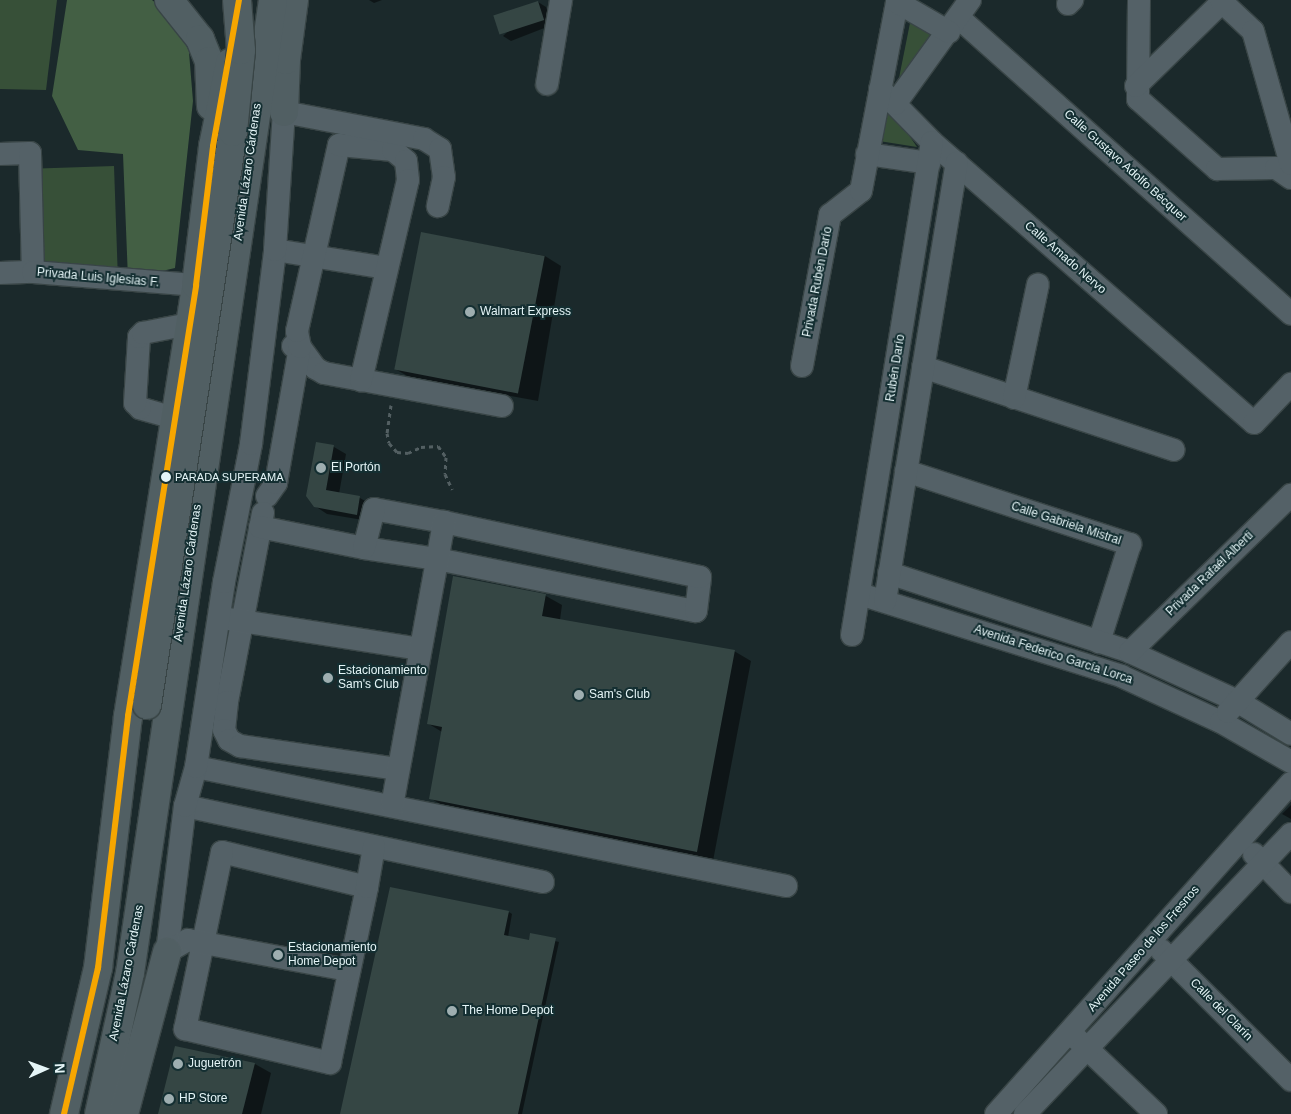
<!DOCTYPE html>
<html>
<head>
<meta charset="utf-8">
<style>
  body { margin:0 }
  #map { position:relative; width:1291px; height:1114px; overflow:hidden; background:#1b292b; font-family:Helvetica,sans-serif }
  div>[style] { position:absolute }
  .green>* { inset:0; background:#375038; transform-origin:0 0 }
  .forest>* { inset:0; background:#435f44 }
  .shadow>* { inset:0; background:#0007 }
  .building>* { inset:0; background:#354644; transform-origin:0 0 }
  .path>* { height:3px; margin-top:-1.5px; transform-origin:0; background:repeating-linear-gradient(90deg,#535f62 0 4px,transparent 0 8px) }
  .roads { filter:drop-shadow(1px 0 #394546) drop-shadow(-1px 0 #394546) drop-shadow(0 1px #394546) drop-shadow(0 -1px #394546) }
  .minor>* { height:22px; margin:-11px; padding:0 11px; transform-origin:11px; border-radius:11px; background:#546167 }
  .highway>* { height:28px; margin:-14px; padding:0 14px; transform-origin:14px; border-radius:14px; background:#515f63 }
  .bridges { filter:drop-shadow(1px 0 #394546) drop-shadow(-1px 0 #394546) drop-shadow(0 1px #394546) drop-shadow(0 -1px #394546) }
  .highway-bridge>* { height:28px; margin:-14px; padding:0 14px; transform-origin:14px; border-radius:14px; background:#515f63 }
  .bus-1>* { height:6px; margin:-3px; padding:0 3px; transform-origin:3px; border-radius:3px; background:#f7a600 }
  .dots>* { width:14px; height:14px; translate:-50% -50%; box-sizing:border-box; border:2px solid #142f32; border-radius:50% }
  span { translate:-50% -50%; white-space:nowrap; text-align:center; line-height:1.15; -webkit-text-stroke:4px #142f32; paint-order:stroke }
  .bus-label { font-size:11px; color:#e5f5f7 }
  .left { translate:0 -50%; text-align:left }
  .street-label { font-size:12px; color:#e5f5f7 }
  .poi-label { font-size:12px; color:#e5f5f7 }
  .north { position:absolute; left:20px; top:1044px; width:50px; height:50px; -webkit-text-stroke:4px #142f32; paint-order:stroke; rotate:88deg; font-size:14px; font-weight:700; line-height:20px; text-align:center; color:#e5f5f7 }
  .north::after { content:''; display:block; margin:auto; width:18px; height:22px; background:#e5f5f7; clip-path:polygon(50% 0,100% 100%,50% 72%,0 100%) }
</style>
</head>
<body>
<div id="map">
  <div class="green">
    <i style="clip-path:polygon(0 0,57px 0,46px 90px,0 89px)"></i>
    <i style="clip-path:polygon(912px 13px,941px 33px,906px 85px,899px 78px)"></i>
    <i style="clip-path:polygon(888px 104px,917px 147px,879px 141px)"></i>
    <i style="left:114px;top:166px;width:105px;height:75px;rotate:88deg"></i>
  </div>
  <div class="forest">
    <i style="clip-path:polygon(67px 0,152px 0,187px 28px,193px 101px,175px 268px,128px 279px,123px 154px,78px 150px,52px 96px)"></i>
  </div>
  <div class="shadow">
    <i style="clip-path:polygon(369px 0,382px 0,374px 3px)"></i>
    <i style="clip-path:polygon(538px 2px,546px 7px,552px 25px,511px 41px,503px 36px)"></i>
    <i style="clip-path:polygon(422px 233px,545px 256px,561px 266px,538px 401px,411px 378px,395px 369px)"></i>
    <i style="clip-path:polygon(317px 443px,334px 447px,346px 454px,339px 494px,360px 498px,372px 505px,369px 521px,327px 514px,315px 506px)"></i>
    <i style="clip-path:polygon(454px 577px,546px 596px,562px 605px,560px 620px,734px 651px,751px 661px,713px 861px,447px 808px,430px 798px,442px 732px,429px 724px)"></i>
    <i style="clip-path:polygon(1291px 805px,1291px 819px,1282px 814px)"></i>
    <i style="clip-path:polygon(509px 912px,512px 914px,508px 937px,530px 941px,531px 935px,559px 942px,522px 1114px,341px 1114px)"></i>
    <i style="clip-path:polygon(255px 1064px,271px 1073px,261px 1114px,159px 1114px)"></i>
  </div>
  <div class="building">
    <i style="left:538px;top:1px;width:20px;height:47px;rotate:72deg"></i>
    <i style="left:421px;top:232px;width:126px;height:140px;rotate:11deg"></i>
    <i style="clip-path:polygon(316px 442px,334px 445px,326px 490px,360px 496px,357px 515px,314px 507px,306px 496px)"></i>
    <i style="clip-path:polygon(453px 576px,546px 594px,542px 616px,735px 650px,697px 852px,429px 799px,442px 727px,427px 724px)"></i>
    <i style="clip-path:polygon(390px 887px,509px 911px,504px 935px,529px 940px,530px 933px,556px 938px,518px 1114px,340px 1114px)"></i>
    <i style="clip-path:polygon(175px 1046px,255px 1063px,242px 1114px,158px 1114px)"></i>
  </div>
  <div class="path">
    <i style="left:391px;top:405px;width:28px;rotate:98deg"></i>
    <i style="left:387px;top:433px;width:10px;rotate:79deg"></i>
    <i style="left:389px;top:443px;width:12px;rotate:48deg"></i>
    <i style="left:397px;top:452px;width:11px;rotate:5deg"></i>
    <i style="left:408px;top:453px;width:14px;rotate:-25deg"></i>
    <i style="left:421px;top:447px;width:17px;rotate:-3deg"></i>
    <i style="left:438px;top:446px;width:14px;rotate:54deg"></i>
    <i style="left:446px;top:457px;width:17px;rotate:93deg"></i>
    <i style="left:445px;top:474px;width:17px;rotate:65deg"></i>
  </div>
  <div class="roads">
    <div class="minor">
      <i style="left:1139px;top:0;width:99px;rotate:90.6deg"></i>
      <i style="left:1138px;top:99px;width:106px;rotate:41.5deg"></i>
      <i style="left:1217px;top:169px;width:59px;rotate:-1deg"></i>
      <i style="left:1276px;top:168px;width:18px;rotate:34deg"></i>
      <i style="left:1068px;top:4px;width:6px;rotate:-45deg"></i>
      <i style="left:959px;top:18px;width:445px;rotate:41.7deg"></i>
      <i style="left:547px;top:84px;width:85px;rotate:-80.5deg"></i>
      <i style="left:1136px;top:86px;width:120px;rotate:-44.3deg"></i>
      <i style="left:1222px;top:2px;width:42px;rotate:43.1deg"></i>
      <i style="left:1253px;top:31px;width:138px;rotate:74.1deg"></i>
      <i style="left:880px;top:89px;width:74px;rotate:45.5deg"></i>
      <i style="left:932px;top:142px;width:427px;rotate:41.1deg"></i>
      <i style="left:1254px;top:423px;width:54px;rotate:-46.5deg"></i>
      <i style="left:895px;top:104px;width:128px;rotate:-54.2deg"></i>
      <i style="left:0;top:154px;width:30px;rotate:-2deg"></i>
      <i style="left:30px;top:153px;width:119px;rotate:88.6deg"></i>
      <i style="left:867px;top:154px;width:63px;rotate:8.3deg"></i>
      <i style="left:275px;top:250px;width:112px;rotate:9.2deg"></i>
      <i style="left:0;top:273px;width:33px;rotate:-2deg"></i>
      <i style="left:33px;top:272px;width:164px;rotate:4.6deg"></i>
      <i style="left:293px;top:346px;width:7px;rotate:8deg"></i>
      <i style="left:300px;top:347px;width:26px;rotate:54deg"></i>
      <i style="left:315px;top:368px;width:10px;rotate:29deg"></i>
      <i style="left:324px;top:373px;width:181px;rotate:10.5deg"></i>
      <i style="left:802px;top:366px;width:154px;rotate:-79.5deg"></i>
      <i style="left:830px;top:215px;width:39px;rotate:-38deg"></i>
      <i style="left:861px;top:191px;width:192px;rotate:-79.2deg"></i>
      <i style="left:897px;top:2px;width:60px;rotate:30deg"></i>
      <i style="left:923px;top:367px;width:264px;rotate:18.3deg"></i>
      <i style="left:1014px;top:398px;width:116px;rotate:-78.1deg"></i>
      <i style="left:174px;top:418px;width:35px;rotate:-164deg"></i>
      <i style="left:140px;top:408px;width:7px;rotate:-135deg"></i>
      <i style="left:135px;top:403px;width:66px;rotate:-86.5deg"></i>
      <i style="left:139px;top:337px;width:6px;rotate:-45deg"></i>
      <i style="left:143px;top:333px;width:47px;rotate:-11.1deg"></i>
      <i style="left:906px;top:471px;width:236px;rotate:18.1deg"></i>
      <i style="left:1130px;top:544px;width:103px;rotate:107.6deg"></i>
      <i style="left:267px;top:496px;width:16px;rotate:-55deg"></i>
      <i style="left:276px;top:483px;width:138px;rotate:-80deg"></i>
      <i style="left:300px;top:347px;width:16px;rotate:-101deg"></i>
      <i style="left:297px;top:331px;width:191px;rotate:-77.3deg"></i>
      <i style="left:339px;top:145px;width:54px;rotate:5.3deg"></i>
      <i style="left:393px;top:150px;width:17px;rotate:40deg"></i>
      <i style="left:406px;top:161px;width:19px;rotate:84deg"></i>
      <i style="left:408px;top:180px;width:206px;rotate:103.2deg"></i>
      <i style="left:263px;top:513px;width:192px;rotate:100.8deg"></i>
      <i style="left:227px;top:702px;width:28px;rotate:96deg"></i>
      <i style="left:224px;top:730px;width:11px;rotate:63deg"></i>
      <i style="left:229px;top:740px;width:13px;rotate:29deg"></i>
      <i style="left:240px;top:746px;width:160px;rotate:8.3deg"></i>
      <i style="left:260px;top:527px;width:106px;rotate:11.4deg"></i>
      <i style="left:364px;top:548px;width:74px;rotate:8.6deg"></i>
      <i style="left:437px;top:559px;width:264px;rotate:11.4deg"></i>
      <i style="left:696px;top:611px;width:34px;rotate:-83deg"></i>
      <i style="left:700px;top:577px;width:262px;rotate:-167.9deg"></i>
      <i style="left:444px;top:522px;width:71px;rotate:-169.5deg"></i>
      <i style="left:374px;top:509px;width:40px;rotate:104.4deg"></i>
      <i style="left:889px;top:573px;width:254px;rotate:18.1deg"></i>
      <i style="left:1130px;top:652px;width:118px;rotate:24.6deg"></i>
      <i style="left:1237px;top:701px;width:63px;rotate:31.4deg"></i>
      <i style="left:860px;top:594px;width:274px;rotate:17.4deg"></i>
      <i style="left:1121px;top:676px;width:110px;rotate:24.7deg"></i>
      <i style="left:1221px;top:722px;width:81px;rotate:29.7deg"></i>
      <i style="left:885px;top:601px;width:444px;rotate:-80.7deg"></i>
      <i style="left:229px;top:619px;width:193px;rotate:8.9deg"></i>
      <i style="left:852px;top:635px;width:499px;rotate:-80.8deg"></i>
      <i style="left:1130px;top:652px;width:225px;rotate:-44.3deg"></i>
      <i style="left:1228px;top:712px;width:94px;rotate:-48deg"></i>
      <i style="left:196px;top:767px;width:602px;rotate:11.4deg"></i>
      <i style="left:185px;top:806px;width:366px;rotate:12deg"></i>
      <i style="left:392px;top:806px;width:289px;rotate:-79.6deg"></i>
      <i style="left:1254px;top:854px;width:53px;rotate:45.8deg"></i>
      <i style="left:367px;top:887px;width:149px;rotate:-166.4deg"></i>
      <i style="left:222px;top:852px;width:181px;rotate:101.8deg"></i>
      <i style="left:185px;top:1029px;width:149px;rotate:13.2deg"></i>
      <i style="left:330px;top:1063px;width:180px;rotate:-78.1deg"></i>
      <i style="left:367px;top:887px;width:41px;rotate:-80.1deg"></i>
      <i style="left:1161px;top:950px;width:184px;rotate:45deg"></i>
      <i style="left:167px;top:952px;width:147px;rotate:-83deg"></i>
      <i style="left:185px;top:806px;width:41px;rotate:-74.2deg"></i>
      <i style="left:196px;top:767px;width:187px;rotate:-81.4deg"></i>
      <i style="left:224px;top:582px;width:141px;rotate:-78.9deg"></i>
      <i style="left:251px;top:444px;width:195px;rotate:-82.9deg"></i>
      <i style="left:275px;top:250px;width:138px;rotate:-86.3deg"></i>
      <i style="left:284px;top:112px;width:143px;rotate:10.9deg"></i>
      <i style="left:424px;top:139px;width:19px;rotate:32deg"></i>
      <i style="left:440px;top:149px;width:28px;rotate:82deg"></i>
      <i style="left:444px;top:177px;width:30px;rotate:102deg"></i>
      <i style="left:167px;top:952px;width:24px;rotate:-30deg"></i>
      <i style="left:188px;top:940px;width:164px;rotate:10.6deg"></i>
      <i style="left:1077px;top:1039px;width:109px;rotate:43.5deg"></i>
      <i style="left:996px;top:1114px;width:443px;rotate:-48.3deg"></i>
      <i style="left:1025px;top:1114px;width:386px;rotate:-46.5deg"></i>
    </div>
    <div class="highway">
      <i style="left:169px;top:0;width:50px;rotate:51.5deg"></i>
      <i style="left:200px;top:39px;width:24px;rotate:68deg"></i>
      <i style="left:209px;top:61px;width:45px;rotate:87.5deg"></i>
      <i style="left:284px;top:112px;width:52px;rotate:-87.8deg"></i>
      <i style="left:286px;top:60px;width:61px;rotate:-82.4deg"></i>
      <i style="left:64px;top:1114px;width:150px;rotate:-76.9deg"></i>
      <i style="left:98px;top:968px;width:254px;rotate:-83.2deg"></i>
      <i style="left:128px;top:716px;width:436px;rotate:-81deg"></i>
      <i style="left:196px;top:285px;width:140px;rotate:-83deg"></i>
      <i style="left:213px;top:146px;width:85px;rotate:-78.4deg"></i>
      <i style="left:99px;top:1114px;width:144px;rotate:-77.6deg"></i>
      <i style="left:130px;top:973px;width:983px;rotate:-81.64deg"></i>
      <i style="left:124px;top:1114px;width:168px;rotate:-75.1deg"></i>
    </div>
  </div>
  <div class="bridges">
    <div class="highway-bridge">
      <i style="left:147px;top:705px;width:579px;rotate:-81.46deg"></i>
      <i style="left:233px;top:132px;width:82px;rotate:-84.4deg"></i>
      <i style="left:241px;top:50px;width:50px;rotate:-94.6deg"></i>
    </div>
  </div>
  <div class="bus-1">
    <i style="left:64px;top:1114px;width:150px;rotate:-76.9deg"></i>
    <i style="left:98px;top:968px;width:254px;rotate:-83.2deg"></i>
    <i style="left:128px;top:716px;width:436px;rotate:-81deg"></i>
    <i style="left:196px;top:285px;width:140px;rotate:-83deg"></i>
    <i style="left:213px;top:146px;width:148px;rotate:-79.9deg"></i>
  </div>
  <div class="dots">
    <i style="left:470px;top:312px;background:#9eaeb0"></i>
    <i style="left:321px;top:468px;background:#9eaeb0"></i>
    <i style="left:166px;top:477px;background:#e5f5f7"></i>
    <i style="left:328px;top:678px;background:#9eaeb0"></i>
    <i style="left:579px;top:695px;background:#9eaeb0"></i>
    <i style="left:278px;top:955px;background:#9eaeb0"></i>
    <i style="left:452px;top:1011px;background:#9eaeb0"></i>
    <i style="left:178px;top:1064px;background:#9eaeb0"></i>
    <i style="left:169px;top:1099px;background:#9eaeb0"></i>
  </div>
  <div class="bus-label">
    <span class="left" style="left:175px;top:477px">PARADA SUPERAMA</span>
  </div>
  <div class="street-label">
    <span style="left:1125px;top:166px;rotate:42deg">Calle Gustavo Adolfo Bécquer</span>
    <span style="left:248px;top:172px;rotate:-82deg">Avenida Lázaro Cárdenas</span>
    <span style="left:1065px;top:258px;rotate:41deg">Calle Amado Nervo</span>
    <span style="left:98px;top:278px;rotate:5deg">Privada Luis Iglesias F.</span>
    <span style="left:818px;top:282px;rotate:-79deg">Privada Rubén Darío</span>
    <span style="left:896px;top:368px;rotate:-81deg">Rubén Darío</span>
    <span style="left:1066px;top:524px;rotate:18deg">Calle Gabriela Mistral</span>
    <span style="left:188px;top:573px;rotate:-82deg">Avenida Lázaro Cárdenas</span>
    <span style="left:1210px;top:574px;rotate:-44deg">Privada Rafaél Alberti</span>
    <span style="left:1053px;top:655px;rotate:18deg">Avenida Federico García Lorca</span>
    <span style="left:1144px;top:949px;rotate:-49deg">Avenida Paseo de los Fresnos</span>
    <span style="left:127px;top:973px;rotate:-79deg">Avenida Lázaro Cárdenas</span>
    <span style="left:1221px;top:1010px;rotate:45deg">Calle del Clarín</span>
  </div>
  <div class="poi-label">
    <span class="left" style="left:480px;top:312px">Walmart Express</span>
    <span class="left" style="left:331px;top:468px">El Portón</span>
    <span class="left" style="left:338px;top:678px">Estacionamiento<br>Sam's Club</span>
    <span class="left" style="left:589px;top:695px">Sam's Club</span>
    <span class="left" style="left:288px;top:955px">Estacionamiento<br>Home Depot</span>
    <span class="left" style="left:462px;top:1011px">The Home Depot</span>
    <span class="left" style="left:188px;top:1064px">Juguetrón</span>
    <span class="left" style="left:179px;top:1099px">HP Store</span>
  </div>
  <div class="north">N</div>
</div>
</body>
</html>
